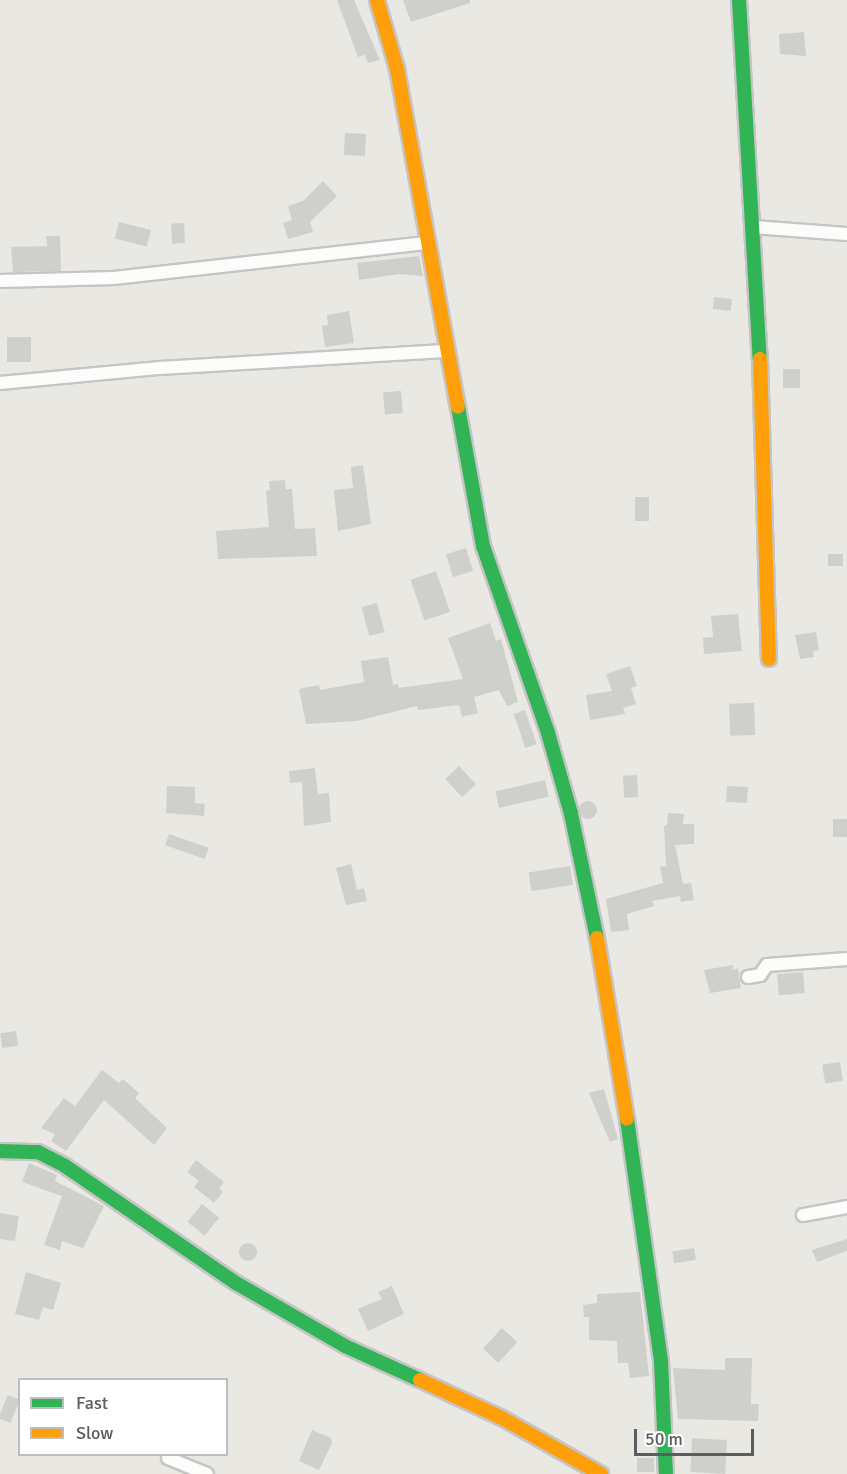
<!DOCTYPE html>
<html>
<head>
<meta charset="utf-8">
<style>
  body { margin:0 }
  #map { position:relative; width:847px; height:1474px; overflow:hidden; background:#e9e8e3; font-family:Signika,sans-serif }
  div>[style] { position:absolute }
  .building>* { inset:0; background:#cfcfcc; transform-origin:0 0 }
  .round { border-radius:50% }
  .roads { filter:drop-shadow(2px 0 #c5c5c5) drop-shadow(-2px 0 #c5c5c5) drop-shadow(0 2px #c5c5c5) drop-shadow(0 -2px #c5c5c5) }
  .street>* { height:12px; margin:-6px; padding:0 6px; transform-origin:6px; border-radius:6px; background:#fcfcfb }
  .fast>* { height:14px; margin:-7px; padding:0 7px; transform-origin:7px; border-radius:7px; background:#30b455 }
  .slow>* { height:14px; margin:-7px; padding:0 7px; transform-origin:7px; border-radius:7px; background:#ff9f0a }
  span { translate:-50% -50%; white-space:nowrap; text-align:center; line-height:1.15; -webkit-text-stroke:4.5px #fff; paint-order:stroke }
  .legend { position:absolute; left:18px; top:1378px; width:210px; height:78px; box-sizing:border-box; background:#fff; border:2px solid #bdbebf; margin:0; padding:8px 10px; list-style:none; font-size:18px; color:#595c60 }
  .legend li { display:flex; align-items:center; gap:12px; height:30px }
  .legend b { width:30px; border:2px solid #bdbebf }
  .scale { position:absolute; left:634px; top:1429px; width:120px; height:27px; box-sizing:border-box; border:3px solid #595c60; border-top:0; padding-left:8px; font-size:18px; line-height:21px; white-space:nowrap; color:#595c60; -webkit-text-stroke:4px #fff; paint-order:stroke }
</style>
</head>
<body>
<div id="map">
  <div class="building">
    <i style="clip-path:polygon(337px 0,354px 0,380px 60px,368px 63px,365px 55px,358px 57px)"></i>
    <i style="clip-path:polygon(403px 0,470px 0,470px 3px,411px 22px)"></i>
    <i style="clip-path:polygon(804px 32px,806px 56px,780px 54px,779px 34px)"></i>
    <i style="left:345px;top:133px;width:21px;height:22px;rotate:3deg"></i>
    <i style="clip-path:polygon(323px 181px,337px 196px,310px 222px,313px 232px,288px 239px,283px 223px,292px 220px,288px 206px,303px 201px)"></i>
    <i style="left:119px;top:222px;width:33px;height:17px;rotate:14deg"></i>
    <i style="left:184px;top:223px;width:20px;height:13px;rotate:87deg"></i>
    <i style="clip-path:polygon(46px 236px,60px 236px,61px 271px,13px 272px,11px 247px,47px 246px)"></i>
    <i style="clip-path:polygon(419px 256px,423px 276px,399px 274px,359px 280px,357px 263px)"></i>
    <i style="left:714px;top:297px;width:18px;height:12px;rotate:6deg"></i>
    <i style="clip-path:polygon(349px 311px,354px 343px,325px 347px,322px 326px,328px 325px,327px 315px)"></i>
    <i style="left:31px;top:337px;width:25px;height:24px;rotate:90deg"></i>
    <i style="left:800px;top:369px;width:19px;height:17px;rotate:90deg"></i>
    <i style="left:401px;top:391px;width:22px;height:18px;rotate:85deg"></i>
    <i style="clip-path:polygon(363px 465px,371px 524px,338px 531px,334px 490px,353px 488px,351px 467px)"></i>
    <i style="clip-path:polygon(285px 480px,286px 489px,292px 489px,295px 529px,315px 528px,317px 556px,218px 559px,216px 531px,269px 527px,266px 491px,270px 490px,269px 481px)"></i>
    <i style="left:635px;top:497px;width:14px;height:24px"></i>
    <i style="left:466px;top:548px;width:24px;height:21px;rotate:73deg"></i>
    <i style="left:843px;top:554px;width:12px;height:15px;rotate:90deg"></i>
    <i style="left:436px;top:571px;width:43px;height:27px;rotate:71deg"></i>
    <i style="left:377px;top:603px;width:30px;height:16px;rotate:75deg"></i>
    <i style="clip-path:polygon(738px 614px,742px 651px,704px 654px,703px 638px,713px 637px,711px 616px)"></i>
    <i style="clip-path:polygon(490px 623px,496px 641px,501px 639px,518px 702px,507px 706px,499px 690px,474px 697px,478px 713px,462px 717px,459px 705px,418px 710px,417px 706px,357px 721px,306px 724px,299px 689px,319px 685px,320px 690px,364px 682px,361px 661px,388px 657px,393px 685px,398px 684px,399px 688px,463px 679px,448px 638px)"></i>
    <i style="clip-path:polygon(816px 632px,819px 650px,813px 651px,814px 657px,800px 659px,795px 635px)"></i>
    <i style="clip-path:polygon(630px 666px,637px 686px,631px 688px,636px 704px,623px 708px,625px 714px,590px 720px,586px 695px,612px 691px,606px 674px)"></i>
    <i style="left:754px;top:703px;width:32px;height:25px;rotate:88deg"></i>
    <i style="left:525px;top:710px;width:36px;height:12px;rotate:71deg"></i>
    <i style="left:459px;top:766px;width:25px;height:19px;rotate:47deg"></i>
    <i style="clip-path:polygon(315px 768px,318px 794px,329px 793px,331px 822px,304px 826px,302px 782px,290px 783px,289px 771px)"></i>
    <i style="left:637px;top:775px;width:22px;height:14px;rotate:87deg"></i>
    <i style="left:545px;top:780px;width:17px;height:51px;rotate:77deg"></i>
    <i style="clip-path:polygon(167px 786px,195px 787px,195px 803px,205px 804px,204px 816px,166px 813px)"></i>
    <i style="left:727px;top:786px;width:21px;height:16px;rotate:3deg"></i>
    <i class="round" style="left:579px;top:801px;width:18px;height:18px"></i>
    <i style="clip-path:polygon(668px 813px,684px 814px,683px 824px,694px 824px,694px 844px,675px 845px,683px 884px,691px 883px,694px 900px,681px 902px,680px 896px,652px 901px,654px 906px,627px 914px,629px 930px,611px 932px,606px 899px,663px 883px,660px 867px,666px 866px,664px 826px,667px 825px)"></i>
    <i style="left:833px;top:819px;width:14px;height:18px"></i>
    <i style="left:169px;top:834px;width:42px;height:12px;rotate:19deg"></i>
    <i style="clip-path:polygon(351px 864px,357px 890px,364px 888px,367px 901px,346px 905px,336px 868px)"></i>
    <i style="left:570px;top:866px;width:19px;height:42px;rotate:81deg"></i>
    <i style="clip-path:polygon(733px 965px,733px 970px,738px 968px,741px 988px,710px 993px,704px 970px)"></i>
    <i style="left:803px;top:972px;width:21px;height:26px;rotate:85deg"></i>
    <i style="left:16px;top:1031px;width:15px;height:16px;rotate:82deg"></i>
    <i style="left:840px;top:1062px;width:19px;height:18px;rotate:81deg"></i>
    <i style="clip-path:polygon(102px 1070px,119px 1083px,123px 1079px,139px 1093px,135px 1098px,167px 1128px,154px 1145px,104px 1100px,66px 1151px,51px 1141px,55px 1134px,41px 1128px,64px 1098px,75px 1106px)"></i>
    <i style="clip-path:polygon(604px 1089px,618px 1139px,610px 1142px,589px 1093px)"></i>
    <i style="clip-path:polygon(196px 1160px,224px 1182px,219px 1188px,223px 1192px,214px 1203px,194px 1187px,199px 1181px,187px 1172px)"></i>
    <i style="clip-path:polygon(29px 1163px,57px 1175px,55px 1181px,104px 1206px,83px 1248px,62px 1241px,60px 1250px,44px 1245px,62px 1196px,22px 1182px)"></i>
    <i style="left:202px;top:1204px;width:22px;height:23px;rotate:39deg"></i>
    <i style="clip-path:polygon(0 1213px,19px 1216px,15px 1241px,0 1239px)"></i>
    <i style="clip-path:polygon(847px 1239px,847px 1251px,817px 1262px,812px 1250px)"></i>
    <i class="round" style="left:239px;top:1243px;width:18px;height:18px"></i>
    <i style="left:694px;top:1248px;width:12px;height:22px;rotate:81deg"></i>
    <i style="clip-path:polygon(26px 1272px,61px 1283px,53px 1310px,43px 1307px,39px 1320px,15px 1314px)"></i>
    <i style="clip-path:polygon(392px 1286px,404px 1314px,368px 1331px,358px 1309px,382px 1299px,378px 1292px)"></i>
    <i style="clip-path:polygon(640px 1292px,649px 1376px,630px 1378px,628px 1363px,618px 1363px,617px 1341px,589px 1340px,589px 1317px,584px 1317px,583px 1305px,597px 1303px,597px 1294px)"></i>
    <i style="left:502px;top:1328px;width:21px;height:28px;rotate:43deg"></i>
    <i style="clip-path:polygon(725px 1358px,752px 1358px,751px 1404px,759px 1404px,758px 1421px,678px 1419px,673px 1368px,725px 1370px)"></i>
    <i style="left:8px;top:1395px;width:13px;height:25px;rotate:23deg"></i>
    <i style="clip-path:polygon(312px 1430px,331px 1438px,332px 1443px,319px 1470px,299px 1461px)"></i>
    <i style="left:727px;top:1440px;width:34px;height:35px;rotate:93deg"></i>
    <i style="left:637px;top:1458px;width:17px;height:14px"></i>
  </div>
  <div class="roads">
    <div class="street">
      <i style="left:753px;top:227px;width:94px;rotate:4.3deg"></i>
      <i style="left:0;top:281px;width:114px;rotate:-1.5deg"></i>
      <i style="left:114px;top:278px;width:316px;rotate:-6.4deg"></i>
      <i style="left:0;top:383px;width:161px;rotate:-5.4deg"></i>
      <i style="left:160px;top:368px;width:289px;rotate:-3.4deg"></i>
      <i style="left:748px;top:977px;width:12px;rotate:-9deg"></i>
      <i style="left:760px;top:975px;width:12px;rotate:-55deg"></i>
      <i style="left:767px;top:965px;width:80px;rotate:-4.3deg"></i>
      <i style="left:803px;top:1215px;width:45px;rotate:-10.3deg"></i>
      <i style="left:168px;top:1458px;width:42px;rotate:22.3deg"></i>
    </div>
    <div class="fast">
      <i style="left:739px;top:0;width:360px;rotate:86.7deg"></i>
      <i style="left:458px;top:407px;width:141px;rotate:79.8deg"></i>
      <i style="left:483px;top:546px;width:198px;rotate:70.8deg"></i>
      <i style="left:548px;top:733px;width:84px;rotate:74.1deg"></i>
      <i style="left:571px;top:814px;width:127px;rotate:78.2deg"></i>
      <i style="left:627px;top:1119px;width:244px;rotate:82deg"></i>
      <i style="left:661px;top:1361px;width:113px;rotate:87.5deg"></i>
      <i style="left:0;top:1151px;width:38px;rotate:2deg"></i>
      <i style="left:38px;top:1152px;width:30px;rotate:27deg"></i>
      <i style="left:65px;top:1166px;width:207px;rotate:34.4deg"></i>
      <i style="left:236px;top:1283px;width:126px;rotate:30deg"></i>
      <i style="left:345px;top:1346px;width:82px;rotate:24.4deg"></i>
    </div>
    <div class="slow">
      <i style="left:377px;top:0;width:72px;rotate:73.8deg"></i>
      <i style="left:397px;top:69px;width:343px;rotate:79.8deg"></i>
      <i style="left:760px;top:359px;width:300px;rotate:88.3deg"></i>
      <i style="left:597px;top:938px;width:183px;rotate:80.6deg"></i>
      <i style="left:420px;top:1380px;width:90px;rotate:24.9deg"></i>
      <i style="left:502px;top:1418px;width:114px;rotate:29.5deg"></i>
    </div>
  </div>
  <ul class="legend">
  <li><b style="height:8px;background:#30b455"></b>Fast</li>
  <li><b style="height:8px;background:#ff9f0a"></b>Slow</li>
  </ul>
  <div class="scale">50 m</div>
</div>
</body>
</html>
